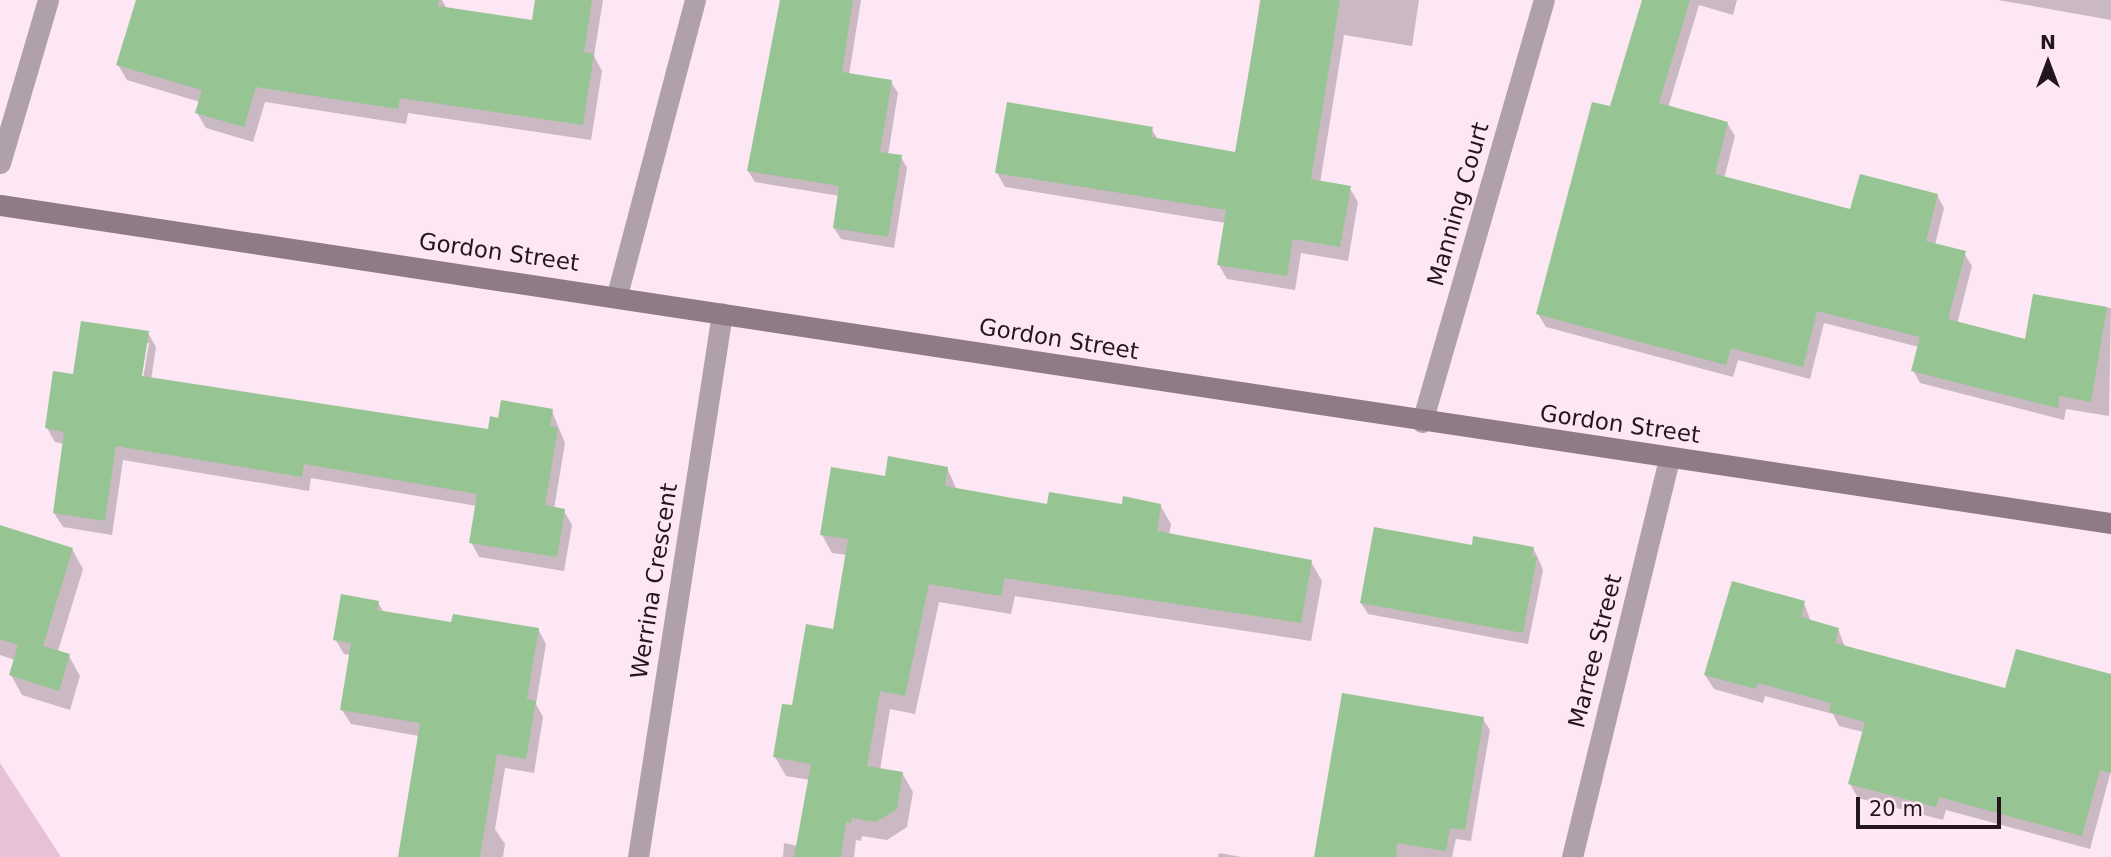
<!DOCTYPE html>
<html>
<head>
<meta charset="utf-8">
<style>
  body { margin:0 }
  #map { position:relative; width:2111px; height:857px; overflow:hidden; background:#fde7f4; font-family:"DejaVu Sans",sans-serif }
  div>[style] { position:absolute }
  .green>* { inset:0; background:#e8c0d8 }
  .shadow>* { inset:0; background:#0003 }
  .building>* { inset:0; background:#96c593 }
  .street>* { height:21px; margin:-10.5px; padding:0 10.5px; transform-origin:10.5px; border-radius:10.5px; background:#afa0a9 }
  .secondary>* { height:21px; margin:-10.5px; padding:0 10.5px; transform-origin:10.5px; border-radius:10.5px; background:#8f7a87 }
  span { translate:-50% -50%; white-space:nowrap; text-align:center; line-height:1.15; -webkit-text-stroke:5px #fde7f4; paint-order:stroke }
  .street-label { font-size:23px; color:#23161e }
  .north { position:absolute; left:2013px; top:28px; width:70px; height:70px; -webkit-text-stroke:5px #fde7f4; paint-order:stroke; rotate:0deg; font-size:19px; font-weight:700; line-height:28px; text-align:center; color:#23161e }
  .north::after { content:''; display:block; margin:auto; width:24px; height:32px; background:#23161e; clip-path:polygon(50% 0,100% 100%,50% 72%,0 100%) }
  .scale { position:absolute; left:1856px; top:797px; width:145px; height:32px; box-sizing:border-box; border:4px solid #23161e; border-top:0; padding-left:9px; font-size:21px; line-height:24px; white-space:nowrap; color:#23161e; -webkit-text-stroke:5px #fde7f4; paint-order:stroke }
</style>
</head>
<body>
<div id="map">
  <div class="green">
    <i style="clip-path:polygon(0 763px,61px 857px,0 857px)"></i>
  </div>
  <div class="shadow">
    <i style="clip-path:polygon(137px 0,442px 0,447px 9px,533px 22px,537px 0,603px 0,594px 56px,602px 71px,591px 140px,408px 113px,406px 124px,265px 102px,253px 142px,206px 128px,197px 113px,200px 102px,127px 80px,118px 65px)"></i>
    <i style="clip-path:polygon(781px 0,861px 0,849px 75px,891px 82px,898px 93px,888px 155px,901px 157px,907px 168px,894px 248px,841px 239px,834px 228px,840px 196px,755px 182px,748px 171px)"></i>
    <i style="clip-path:polygon(1260px 0,1419px 0,1412px 46px,1344px 35px,1320px 183px,1349px 187px,1358px 202px,1348px 261px,1301px 253px,1295px 290px,1227px 279px,1219px 265px,1226px 223px,1005px 187px,997px 173px,1151px 128px,1158px 140px,1237px 154px)"></i>
    <i style="clip-path:polygon(1644px 0,1737px 0,1733px 15px,1699px 5px,1668px 108px,1727px 123px,1735px 136px,1724px 179px,1851px 211px,1937px 195px,1944px 208px,1935px 245px,1964px 253px,1972px 266px,1957px 324px,2027px 341px,2034px 296px,2111px 308px,2109px 416px,2066px 409px,2064px 420px,1920px 383px,1913px 370px,1919px 347px,1824px 323px,1810px 379px,1738px 360px,1733px 377px,1546px 327px,1538px 314px,1611px 108px)"></i>
    <i style="clip-path:polygon(1998px 0,2111px 0,2111px 20px)"></i>
    <i style="clip-path:polygon(evenodd,148px 333px,156px 347px,151px 380px,489px 431px,500px 420px,552px 411px,565px 443px,554px 509px,564px 511px,572px 525px,564px 571px,479px 557px,471px 542px,477px 506px,311px 478px,309px 491px,123px 460px,112px 535px,63px 527px,54px 513px,64px 444px,55px 442px,47px 428px,74px 376px,148px 333px,145px 343px,149px 343px,142px 385px,139px 385px,145px 343px)"></i>
    <i style="clip-path:polygon(947px 468px,957px 490px,1048px 506px,1160px 505px,1171px 524px,1169px 535px,1311px 562px,1322px 581px,1311px 641px,1015px 596px,1011px 614px,939px 602px,915px 714px,890px 709px,880px 770px,902px 773px,913px 792px,907px 827px,887px 840px,862px 836px,861px 841px,856px 840px,854px 857px,783px 857px,784px 843px,798px 846px,810px 780px,786px 776px,775px 757px,793px 707px,834px 631px,847px 555px,832px 553px,822px 535px,886px 478px)"></i>
    <i style="clip-path:polygon(1473px 547px,1533px 548px,1539px 560px,1543px 570px,1528px 644px,1368px 614px,1361px 603px)"></i>
    <i style="clip-path:polygon(72px 549px,83px 569px,58px 651px,69px 656px,80px 676px,70px 710px,22px 695px,11px 675px,15px 660px,0 655px,0 570px)"></i>
    <i style="clip-path:polygon(378px 602px,384px 613px,453px 624px,538px 629px,546px 644px,536px 704px,543px 717px,534px 773px,505px 768px,495px 829px,505px 844px,503px 857px,400px 857px,419px 736px,351px 724px,342px 710px,351px 655px,344px 654px,335px 639px)"></i>
    <i style="clip-path:polygon(1804px 603px,1811px 622px,1838px 629px,1845px 647px,2006px 690px,2111px 676px,2111px 771px,2090px 849px,1946px 810px,1943px 820px,1858px 798px,1850px 784px,1863px 732px,1839px 726px,1833px 714px,1765px 696px,1763px 703px,1714px 689px,1705px 675px)"></i>
    <i style="clip-path:polygon(1483px 719px,1490px 730px,1471px 841px,1456px 839px,1452px 857px,1316px 857px)"></i>
    <i style="clip-path:polygon(1219px 853px,1241px 857px,1218px 857px)"></i>
  </div>
  <div class="building">
    <i style="clip-path:polygon(136px 0,439px 0,438px 6px,532px 20px,535px 0,592px 0,584px 52px,594px 54px,583px 125px,400px 98px,398px 109px,256px 87px,244px 127px,195px 113px,202px 90px,116px 65px)"></i>
    <i style="clip-path:polygon(780px 0,853px 0,842px 72px,892px 80px,880px 152px,902px 155px,888px 237px,833px 228px,839px 186px,747px 171px)"></i>
    <i style="clip-path:polygon(1261px 0,1340px 0,1311px 179px,1351px 186px,1340px 247px,1293px 239px,1287px 276px,1217px 265px,1226px 210px,995px 173px,1007px 102px,1153px 127px,1151px 137px,1235px 152px)"></i>
    <i style="clip-path:polygon(1642px 0,1690px 0,1659px 103px,1728px 122px,1715px 174px,1850px 209px,1860px 174px,1938px 194px,1926px 241px,1966px 251px,1948px 319px,2025px 339px,2033px 294px,2107px 307px,2091px 402px,2059px 396px,2058px 408px,1911px 371px,1920px 337px,1817px 311px,1803px 367px,1731px 348px,1726px 365px,1536px 314px,1592px 102px,1610px 106px)"></i>
    <i style="clip-path:polygon(81px 321px,149px 331px,142px 376px,488px 429px,490px 416px,498px 418px,501px 400px,553px 409px,550px 426px,558px 428px,545px 505px,565px 509px,557px 557px,469px 543px,477px 494px,304px 464px,302px 477px,116px 446px,105px 521px,53px 513px,64px 432px,45px 428px,53px 371px,73px 374px)"></i>
    <i style="clip-path:polygon(888px 456px,948px 467px,945px 486px,1047px 504px,1049px 492px,1122px 504px,1123px 496px,1161px 504px,1157px 531px,1312px 560px,1301px 623px,1005px 578px,1001px 596px,929px 584px,905px 696px,880px 691px,867px 766px,903px 772px,897px 809px,876px 822px,852px 818px,851px 823px,846px 822px,841px 857px,794px 857px,811px 764px,773px 757px,782px 704px,792px 705px,806px 624px,833px 629px,848px 539px,820px 535px,831px 467px,885px 476px)"></i>
    <i style="clip-path:polygon(0 525px,73px 548px,43px 646px,70px 654px,59px 691px,9px 675px,18px 645px,0 639px)"></i>
    <i style="clip-path:polygon(1374px 527px,1472px 545px,1473px 536px,1534px 547px,1532px 556px,1537px 557px,1523px 633px,1360px 603px)"></i>
    <i style="clip-path:polygon(1732px 581px,1805px 601px,1801px 617px,1839px 628px,1835px 643px,2005px 688px,2016px 649px,2111px 674px,2111px 773px,2100px 770px,2082px 836px,1939px 797px,1936px 807px,1848px 784px,1865px 722px,1829px 712px,1831px 703px,1758px 683px,1756px 689px,1704px 675px)"></i>
    <i style="clip-path:polygon(341px 594px,379px 601px,377px 610px,451px 622px,453px 614px,539px 628px,527px 699px,536px 701px,526px 759px,497px 754px,480px 857px,398px 857px,420px 723px,340px 710px,351px 643px,333px 640px)"></i>
    <i style="clip-path:polygon(1342px 693px,1484px 717px,1465px 830px,1450px 828px,1446px 851px,1397px 843px,1396px 857px,1314px 857px)"></i>
  </div>
  <div class="street">
    <i style="left:0;top:163px;width:170px;rotate:-73.6deg"></i>
    <i style="left:617px;top:295px;width:305px;rotate:-75.2deg"></i>
    <i style="left:1422px;top:422px;width:439px;rotate:-73.9deg"></i>
    <i style="left:638px;top:857px;width:550px;rotate:-81.22deg"></i>
    <i style="left:1572px;top:857px;width:411px;rotate:-76.3deg"></i>
  </div>
  <div class="secondary">
    <i style="left:0;top:205px;width:2135px;rotate:8.57deg"></i>
  </div>
  <div class="street-label">
    <span style="left:1458px;top:204px;rotate:-74deg">Manning Court</span>
    <span style="left:499px;top:252px;rotate:8deg">Gordon Street</span>
    <span style="left:1059px;top:339px;rotate:9deg">Gordon Street</span>
    <span style="left:1620px;top:424px;rotate:8deg">Gordon Street</span>
    <span style="left:654px;top:581px;rotate:-81deg">Werrina Crescent</span>
    <span style="left:1595px;top:651px;rotate:-76deg">Marree Street</span>
  </div>
  <div class="north">N</div>
  <div class="scale">20 m</div>
</div>
</body>
</html>
